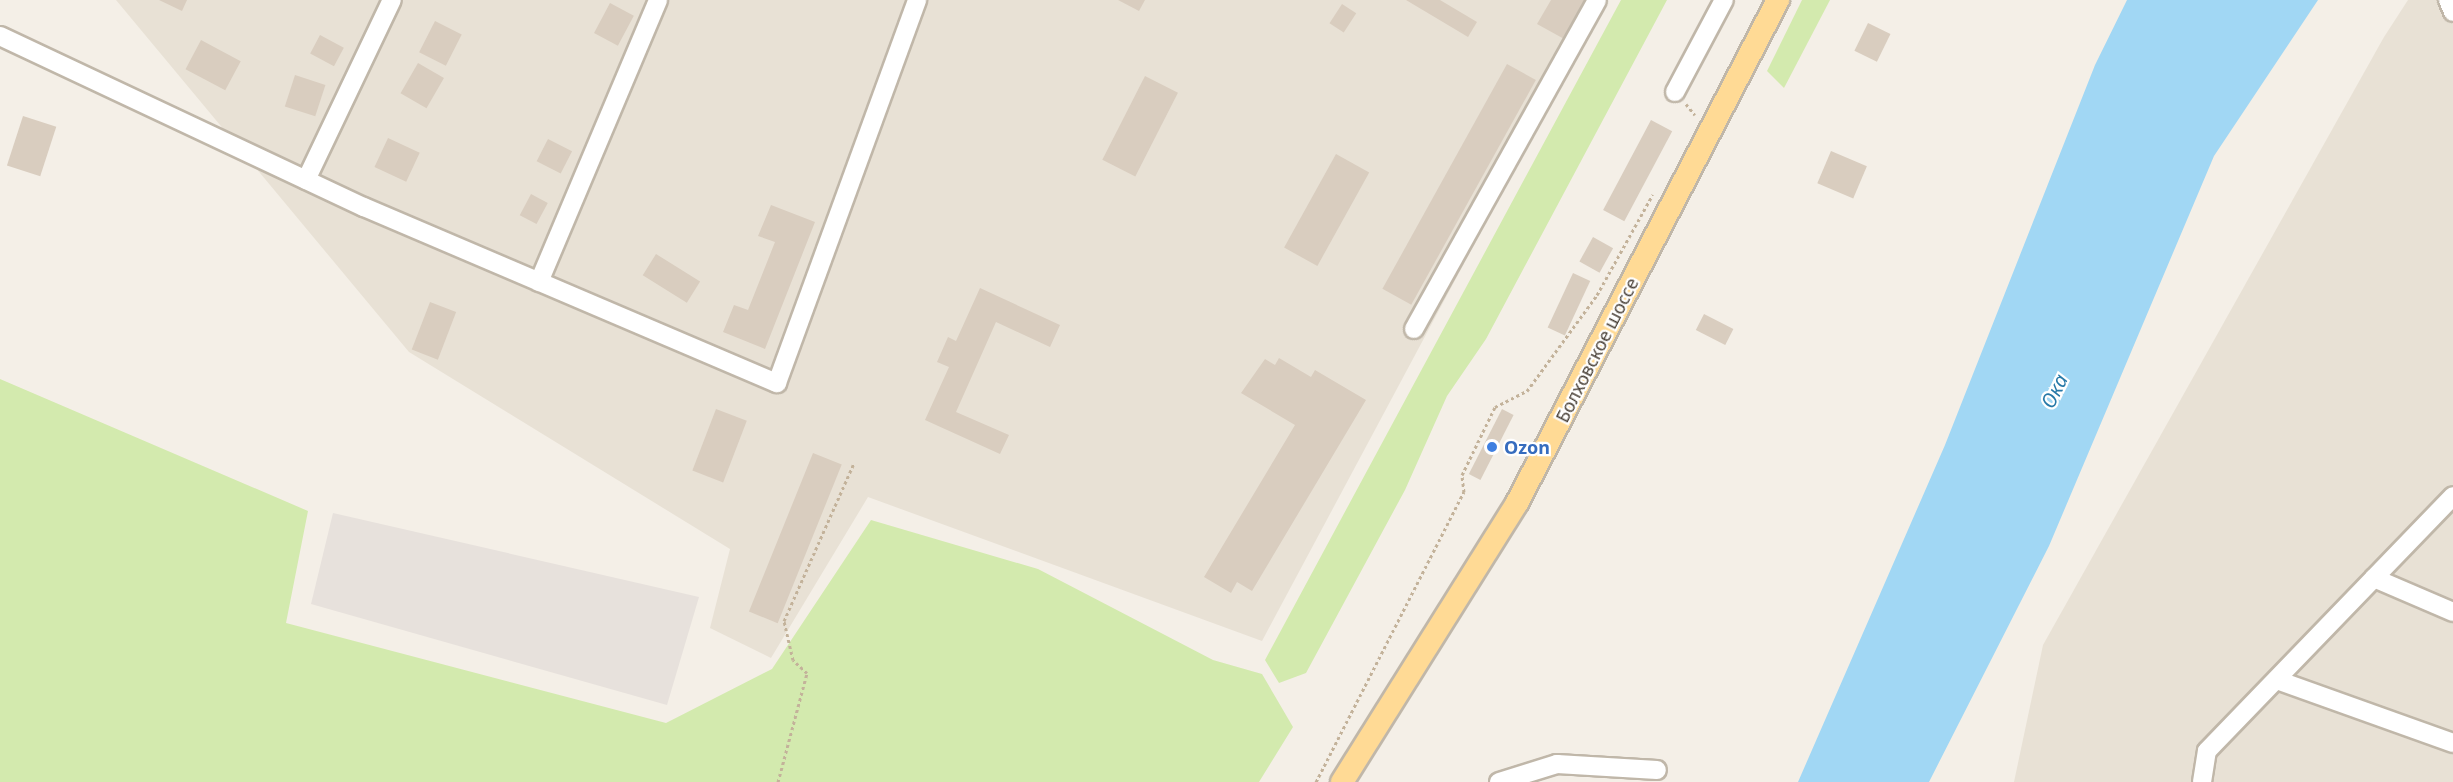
<!DOCTYPE html>
<html>
<head>
<meta charset="utf-8">
<style>
  body { margin:0 }
  #map { position:relative; width:2453px; height:782px; overflow:hidden; background:#f4efe7; font-family:"Noto Sans",sans-serif }
  div>[style] { position:absolute }
  .residential>* { inset:0; background:#e8e1d5 }
  .industrial>* { inset:0; background:#e7e1dc }
  .green>* { inset:0; background:#d3eaae }
  .water>* { inset:0; background:#a1d7f4 }
  .building>* { inset:0; background:#d9cdbf; transform-origin:0 0 }
  .path>* { height:3px; margin-top:-1.5px; transform-origin:0; background:repeating-linear-gradient(90deg,#c3b29a 0 3px,transparent 0 6px) }
  .roads { filter:drop-shadow(2px 0 #c0b7a9) drop-shadow(-2px 0 #c0b7a9) drop-shadow(0 2px #c0b7a9) drop-shadow(0 -2px #c0b7a9) }
  .minor>* { height:18px; margin:-9px; padding:0 9px; transform-origin:9px; border-radius:9px; background:#fff }
  .major>* { height:22px; margin:-11px; padding:0 11px; transform-origin:11px; border-radius:11px; background:#ffda95 }
  .dots>* { width:16px; height:16px; translate:-50% -50%; box-sizing:border-box; border:3px solid #fff; border-radius:50% }
  span { translate:-50% -50%; white-space:nowrap; text-align:center; line-height:1.15; -webkit-text-stroke:4.5px #fff; paint-order:stroke }
  .street-label { font-size:18px; color:#483f36 }
  .shop-label { font-size:18px; color:#366cbe; font-weight:700 }
  .left { translate:0 -50%; text-align:left }
  .water-label { font-size:20px; color:#2779a8; font-style:italic }
</style>
</head>
<body>
<div id="map">
  <div class="residential">
    <i style="clip-path:polygon(116px 0,1605px 0,1262px 641px,868px 497px,771px 658px,710px 628px,730px 549px,409px 352px)"></i>
    <i style="clip-path:polygon(2408px 0,2453px 0,2453px 782px,2014px 782px,2043px 645px,2384px 37px)"></i>
  </div>
  <div class="industrial">
    <i style="clip-path:polygon(333px 513px,699px 597px,667px 705px,311px 604px)"></i>
  </div>
  <div class="green">
    <i style="clip-path:polygon(1621px 0,1667px 0,1486px 339px,1447px 396px,1405px 490px,1306px 673px,1279px 683px,1265px 660px)"></i>
    <i style="clip-path:polygon(1802px 0,1830px 0,1784px 88px,1767px 71px)"></i>
    <i style="clip-path:polygon(0 379px,308px 511px,286px 623px,666px 723px,772px 669px,871px 520px,1038px 569px,1213px 660px,1262px 674px,1293px 727px,1259px 782px,0 782px)"></i>
  </div>
  <div class="water">
    <i style="clip-path:polygon(2127px 0,2318px 0,2214px 156px,2049px 546px,1929px 782px,1798px 782px,1945px 445px,2095px 65px)"></i>
  </div>
  <div class="building">
    <i style="clip-path:polygon(159px 0,187px 0,182px 11px)"></i>
    <i style="clip-path:polygon(1118px 0,1145px 0,1139px 11px)"></i>
    <i style="clip-path:polygon(1406px 0,1440px 0,1477px 22px,1468px 37px)"></i>
    <i style="clip-path:polygon(1551px 0,1589px 0,1566px 40px,1537px 24px)"></i>
    <i style="left:610px;top:3px;width:27px;height:34px;rotate:28deg"></i>
    <i style="left:1342px;top:4px;width:17px;height:23px;rotate:33deg"></i>
    <i style="left:435px;top:21px;width:30px;height:35px;rotate:27deg"></i>
    <i style="left:1868px;top:23px;width:25px;height:31px;rotate:26deg"></i>
    <i style="left:320px;top:35px;width:27px;height:21px;rotate:28deg"></i>
    <i style="left:201px;top:40px;width:45px;height:33px;rotate:28deg"></i>
    <i style="left:418px;top:63px;width:30px;height:35px;rotate:30deg"></i>
    <i style="left:1507px;top:64px;width:33px;height:257px;rotate:29deg"></i>
    <i style="left:295px;top:75px;width:32px;height:33px;rotate:18deg"></i>
    <i style="left:1145px;top:76px;width:37px;height:94px;rotate:27deg"></i>
    <i style="left:23px;top:116px;width:35px;height:52px;rotate:18deg"></i>
    <i style="left:1651px;top:120px;width:24px;height:102px;rotate:28deg"></i>
    <i style="left:388px;top:138px;width:35px;height:32px;rotate:25deg"></i>
    <i style="left:548px;top:139px;width:27px;height:25px;rotate:27deg"></i>
    <i style="left:1831px;top:151px;width:39px;height:35px;rotate:23deg"></i>
    <i style="left:1336px;top:154px;width:38px;height:107px;rotate:29deg"></i>
    <i style="left:531px;top:194px;width:19px;height:24px;rotate:28deg"></i>
    <i style="clip-path:polygon(771px 205px,815px 222px,765px 349px,723px 332px,734px 305px,748px 310px,775px 242px,758px 236px)"></i>
    <i style="left:1593px;top:237px;width:23px;height:28px;rotate:29deg"></i>
    <i style="left:656px;top:254px;width:52px;height:25px;rotate:32deg"></i>
    <i style="left:1573px;top:273px;width:19px;height:60px;rotate:25deg"></i>
    <i style="clip-path:polygon(980px 288px,1060px 325px,1050px 347px,996px 322px,956px 412px,1009px 435px,1000px 454px,925px 420px,949px 367px,937px 362px,948px 337px,956px 341px)"></i>
    <i style="left:430px;top:302px;width:28px;height:51px;rotate:21deg"></i>
    <i style="left:1704px;top:314px;width:33px;height:18px;rotate:27deg"></i>
    <i style="clip-path:polygon(1279px 358px,1311px 377px,1315px 370px,1366px 400px,1252px 591px,1237px 582px,1231px 593px,1204px 577px,1295px 425px,1241px 393px,1265px 359px,1275px 365px)"></i>
    <i style="left:716px;top:409px;width:33px;height:66px;rotate:21deg"></i>
    <i style="left:1502px;top:409px;width:13px;height:73px;rotate:27deg"></i>
    <i style="left:813px;top:453px;width:31px;height:171px;rotate:22deg"></i>
  </div>
  <div class="path">
    <i style="left:1686px;top:104px;width:14px;rotate:51deg"></i>
    <i style="left:778px;top:782px;width:113px;rotate:-75.1deg"></i>
    <i style="left:807px;top:673px;width:19px;rotate:-137deg"></i>
    <i style="left:793px;top:660px;width:40px;rotate:-103deg"></i>
    <i style="left:784px;top:621px;width:173px;rotate:-66.1deg"></i>
    <i style="left:1316px;top:782px;width:326px;rotate:-63deg"></i>
    <i style="left:1464px;top:492px;width:17px;rotate:-97deg"></i>
    <i style="left:1462px;top:475px;width:76px;rotate:-64.1deg"></i>
    <i style="left:1495px;top:407px;width:36px;rotate:-27deg"></i>
    <i style="left:1527px;top:391px;width:119px;rotate:-53.9deg"></i>
    <i style="left:1597px;top:295px;width:115px;rotate:-61deg"></i>
  </div>
  <div class="roads">
    <div class="minor">
      <i style="left:2448px;top:0;width:13px;rotate:67deg"></i>
      <i style="left:0;top:36px;width:402px;rotate:25.2deg"></i>
      <i style="left:364px;top:207px;width:449px;rotate:23.1deg"></i>
      <i style="left:777px;top:383px;width:408px;rotate:-69.9deg"></i>
      <i style="left:1675px;top:92px;width:104px;rotate:-62deg"></i>
      <i style="left:306px;top:180px;width:199px;rotate:-64.5deg"></i>
      <i style="left:539px;top:282px;width:306px;rotate:-67.1deg"></i>
      <i style="left:1414px;top:329px;width:376px;rotate:-60.9deg"></i>
      <i style="left:2374px;top:578px;width:86px;rotate:23.3deg"></i>
      <i style="left:2277px;top:680px;width:187px;rotate:19.7deg"></i>
      <i style="left:1499px;top:782px;width:61px;rotate:-17.2deg"></i>
      <i style="left:1557px;top:764px;width:100px;rotate:3.4deg"></i>
      <i style="left:2202px;top:782px;width:31px;rotate:-81deg"></i>
      <i style="left:2207px;top:751px;width:354px;rotate:-46deg"></i>
    </div>
    <div class="major">
      <i style="left:1342px;top:782px;width:329px;rotate:-57.9deg"></i>
      <i style="left:1517px;top:503px;width:567px;rotate:-62.58deg"></i>
    </div>
  </div>
  <div class="dots">
    <i style="left:1492px;top:447px;background:#3f7fe0"></i>
  </div>
  <div class="street-label">
    <span style="left:1597px;top:350px;rotate:-63deg">Болховское шоссе</span>
  </div>
  <div class="shop-label">
    <span class="left" style="left:1504px;top:447px">Ozon</span>
  </div>
  <div class="water-label">
    <span style="left:2054px;top:391px;rotate:-64deg">Ока</span>
  </div>
</div>
</body>
</html>
